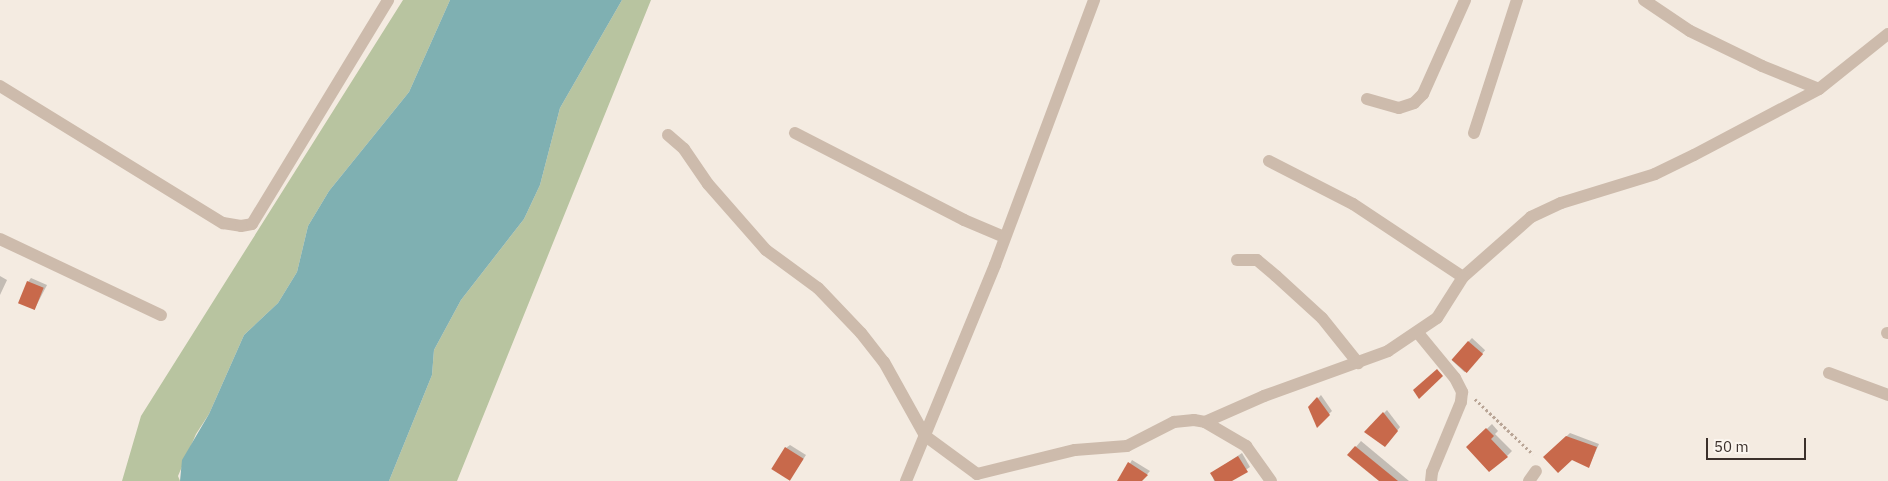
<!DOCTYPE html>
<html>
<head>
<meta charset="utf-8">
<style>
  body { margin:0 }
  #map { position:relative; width:1888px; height:481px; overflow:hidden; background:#f4ebe1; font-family:"IBM Plex Sans",sans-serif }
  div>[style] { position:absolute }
  .green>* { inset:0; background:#b8c4a0 }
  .water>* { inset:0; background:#7fb0b2 }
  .shadow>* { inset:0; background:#0003; transform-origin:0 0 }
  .building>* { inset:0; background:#c8694b; transform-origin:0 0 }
  .path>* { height:2.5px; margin-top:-1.25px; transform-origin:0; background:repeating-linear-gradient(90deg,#b9a596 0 2.5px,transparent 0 5px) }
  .minor>* { height:12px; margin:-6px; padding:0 6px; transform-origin:6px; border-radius:6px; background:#cdbbac }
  span { translate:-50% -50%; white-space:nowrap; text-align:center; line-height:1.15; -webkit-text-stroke:5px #fbf5ee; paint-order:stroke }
  .scale { position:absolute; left:1706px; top:438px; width:100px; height:22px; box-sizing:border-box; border:2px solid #3b302b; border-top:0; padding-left:6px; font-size:15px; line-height:18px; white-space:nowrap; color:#3b302b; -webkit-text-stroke:4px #fbf5ee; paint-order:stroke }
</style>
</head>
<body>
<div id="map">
  <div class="green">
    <i style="clip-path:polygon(403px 0,450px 0,409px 92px,329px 191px,308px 226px,297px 272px,278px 303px,244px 335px,209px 414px,196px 434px,178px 476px,180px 481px,122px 481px,141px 416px)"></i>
    <i style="clip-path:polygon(622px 0,651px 0,457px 481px,389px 481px,432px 375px,434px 350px,461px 300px,524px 219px,540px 185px,560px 108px)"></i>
  </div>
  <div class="water">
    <i style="clip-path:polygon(450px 0,622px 0,560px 108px,540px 185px,524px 219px,461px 300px,434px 350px,432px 375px,389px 481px,180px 481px,182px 460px,209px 414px,244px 335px,278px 303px,297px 272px,308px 226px,329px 191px,409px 92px)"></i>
  </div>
  <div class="shadow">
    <i style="clip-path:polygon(0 276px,7px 280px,0 295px)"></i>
    <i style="clip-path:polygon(31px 278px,47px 285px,34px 310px,28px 282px)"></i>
    <i style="left:1472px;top:338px;width:18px;height:30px;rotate:43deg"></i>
    <i style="clip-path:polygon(1321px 395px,1332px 411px,1317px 426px,1310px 407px)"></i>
    <i style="clip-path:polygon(1387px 410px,1400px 427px,1388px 443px,1366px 431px)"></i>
    <i style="clip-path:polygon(1492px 424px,1498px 431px,1495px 434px,1512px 451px,1507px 456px,1468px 447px)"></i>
    <i style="clip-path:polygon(1570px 433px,1599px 444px,1589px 466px,1571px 459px,1545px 457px)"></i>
    <i style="clip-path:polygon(1361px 441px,1409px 481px,1381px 481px,1349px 455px)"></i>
    <i style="clip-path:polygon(790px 445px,806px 455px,790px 479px,786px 448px)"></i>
    <i style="clip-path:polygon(1242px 453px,1250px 467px,1229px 481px,1214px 481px,1212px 473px)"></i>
    <i style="clip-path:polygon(1132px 460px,1150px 471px,1141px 481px,1120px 481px)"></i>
  </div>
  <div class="building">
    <i style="left:27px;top:281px;width:18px;height:24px;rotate:22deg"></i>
    <i style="left:1468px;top:341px;width:20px;height:25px;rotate:41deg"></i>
    <i style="clip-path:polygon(1437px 369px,1443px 376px,1419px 399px,1413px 390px)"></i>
    <i style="clip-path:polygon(1317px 397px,1330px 415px,1317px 428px,1308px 407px)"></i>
    <i style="clip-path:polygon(1383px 412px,1398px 431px,1385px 447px,1364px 432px)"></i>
    <i style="clip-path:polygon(1486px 428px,1494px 436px,1491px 439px,1508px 457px,1489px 472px,1466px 447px)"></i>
    <i style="clip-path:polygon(1566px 436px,1597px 447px,1589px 468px,1572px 460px,1558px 473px,1543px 457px)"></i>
    <i style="clip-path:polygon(1355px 446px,1398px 481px,1379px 481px,1347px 455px)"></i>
    <i style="left:785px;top:447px;width:22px;height:26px;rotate:32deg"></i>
    <i style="clip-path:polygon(1238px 456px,1248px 472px,1232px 481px,1215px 481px,1210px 473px)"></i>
    <i style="clip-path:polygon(1128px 462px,1148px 475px,1142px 481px,1117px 481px)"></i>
  </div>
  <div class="path">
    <i style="left:1475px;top:399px;width:80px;rotate:43.5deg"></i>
  </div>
  <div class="minor">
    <i style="left:1644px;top:0;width:55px;rotate:34deg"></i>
    <i style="left:1690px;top:31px;width:80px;rotate:25.9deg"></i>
    <i style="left:1762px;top:66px;width:61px;rotate:22deg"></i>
    <i style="left:0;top:86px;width:262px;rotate:31.6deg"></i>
    <i style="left:223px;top:223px;width:18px;rotate:9deg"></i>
    <i style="left:241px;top:226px;width:11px;rotate:-10deg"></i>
    <i style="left:252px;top:224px;width:262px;rotate:-58.7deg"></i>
    <i style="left:1367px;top:99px;width:33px;rotate:16deg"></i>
    <i style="left:1399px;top:108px;width:16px;rotate:-18deg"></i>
    <i style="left:1414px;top:103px;width:13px;rotate:-45deg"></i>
    <i style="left:1423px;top:94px;width:103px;rotate:-65.9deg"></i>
    <i style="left:795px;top:133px;width:190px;rotate:27.2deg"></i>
    <i style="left:964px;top:220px;width:43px;rotate:23deg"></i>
    <i style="left:1474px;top:133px;width:140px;rotate:-72.1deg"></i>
    <i style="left:668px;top:135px;width:21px;rotate:41deg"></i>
    <i style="left:684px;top:149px;width:42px;rotate:55.6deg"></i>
    <i style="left:708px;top:184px;width:88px;rotate:48.7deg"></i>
    <i style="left:766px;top:250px;width:64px;rotate:36.2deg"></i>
    <i style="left:818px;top:288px;width:62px;rotate:46.3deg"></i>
    <i style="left:861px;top:333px;width:37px;rotate:52deg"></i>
    <i style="left:884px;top:362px;width:82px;rotate:60.9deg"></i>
    <i style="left:1269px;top:161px;width:94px;rotate:27.1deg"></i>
    <i style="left:1353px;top:204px;width:132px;rotate:33.6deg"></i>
    <i style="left:0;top:239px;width:178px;rotate:25.3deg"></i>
    <i style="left:1237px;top:260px;width:20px"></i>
    <i style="left:1257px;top:260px;width:25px;rotate:40deg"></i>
    <i style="left:1276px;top:276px;width:62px;rotate:42.4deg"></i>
    <i style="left:1322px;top:318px;width:58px;rotate:51.3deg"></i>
    <i style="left:1418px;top:333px;width:58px;rotate:50.6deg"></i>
    <i style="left:1455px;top:378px;width:16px;rotate:63deg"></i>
    <i style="left:1462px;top:392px;width:10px;rotate:96deg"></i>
    <i style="left:1461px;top:402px;width:76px;rotate:112.5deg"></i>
    <i style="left:1432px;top:472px;width:9px;rotate:96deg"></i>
    <i style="left:1887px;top:333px;width:1px"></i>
    <i style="left:1829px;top:373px;width:63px;rotate:20.4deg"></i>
    <i style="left:1205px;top:422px;width:64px;rotate:-23.8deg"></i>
    <i style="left:1264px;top:396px;width:132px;rotate:-19.9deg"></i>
    <i style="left:1388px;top:351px;width:59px;rotate:-34deg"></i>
    <i style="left:1437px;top:318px;width:49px;rotate:-57.6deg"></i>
    <i style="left:1463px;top:277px;width:91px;rotate:-41.4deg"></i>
    <i style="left:1531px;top:217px;width:33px;rotate:-25deg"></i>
    <i style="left:1561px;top:203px;width:98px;rotate:-17.1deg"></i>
    <i style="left:1655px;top:174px;width:43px;rotate:-26deg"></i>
    <i style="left:1694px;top:155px;width:141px;rotate:-27.8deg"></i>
    <i style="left:1819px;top:89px;width:88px;rotate:-38.6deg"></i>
    <i style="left:924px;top:435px;width:66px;rotate:36.3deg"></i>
    <i style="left:977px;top:474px;width:101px;rotate:-13.8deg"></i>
    <i style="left:1075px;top:450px;width:52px;rotate:-4.4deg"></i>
    <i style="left:1127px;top:446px;width:53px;rotate:-27.1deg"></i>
    <i style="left:1174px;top:422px;width:20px;rotate:-6deg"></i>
    <i style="left:1194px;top:420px;width:11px;rotate:10deg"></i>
    <i style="left:1205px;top:422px;width:48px;rotate:30.3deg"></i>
    <i style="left:1246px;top:446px;width:43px;rotate:54.5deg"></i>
    <i style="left:906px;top:481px;width:234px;rotate:-67.6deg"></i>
    <i style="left:995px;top:265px;width:283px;rotate:-69.5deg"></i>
    <i style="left:1529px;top:481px;width:12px;rotate:-55deg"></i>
  </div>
  <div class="scale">50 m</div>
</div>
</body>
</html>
